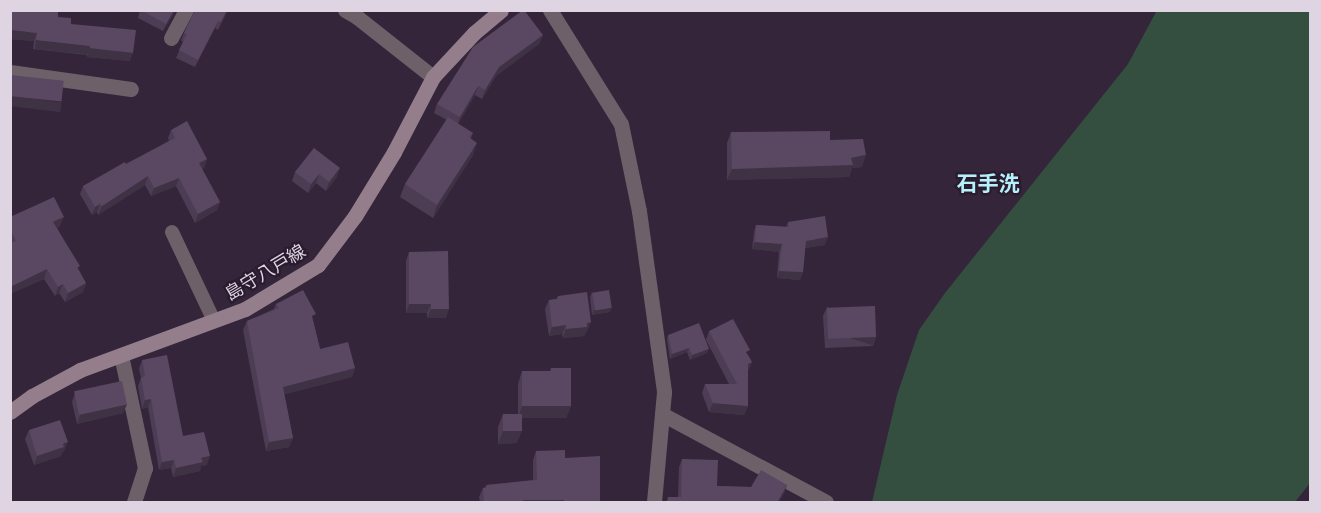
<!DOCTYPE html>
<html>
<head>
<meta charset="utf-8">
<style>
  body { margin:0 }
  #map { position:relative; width:1321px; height:513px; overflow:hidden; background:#34253a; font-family:"Noto Sans","Noto Sans JP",sans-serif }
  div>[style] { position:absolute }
  .green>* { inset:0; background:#344f3f }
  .service>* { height:14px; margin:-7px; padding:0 7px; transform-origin:7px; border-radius:7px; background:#6e6069 }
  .minor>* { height:15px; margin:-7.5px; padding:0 7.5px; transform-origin:7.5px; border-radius:7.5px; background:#6e6069 }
  .secondary>* { height:15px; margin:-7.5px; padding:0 7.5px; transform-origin:7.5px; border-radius:7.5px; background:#947e8b }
  .wall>* { inset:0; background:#4d3d54 }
  .shaded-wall>* { inset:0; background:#3f3245; transform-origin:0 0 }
  .building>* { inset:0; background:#5a4762; transform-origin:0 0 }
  span { translate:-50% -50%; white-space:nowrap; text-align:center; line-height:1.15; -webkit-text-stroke:4.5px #2a1b2f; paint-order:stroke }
  .street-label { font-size:18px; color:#ded4e2 }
  .quarter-label { font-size:21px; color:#b6f0fa; font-weight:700 }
  .frame { position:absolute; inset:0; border:12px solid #ded4e2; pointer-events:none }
</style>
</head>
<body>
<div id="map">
  <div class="green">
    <i style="clip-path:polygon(1157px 10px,1310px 11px,1310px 483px,1295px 502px,872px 502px,897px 395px,919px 330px,945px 293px,1128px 64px)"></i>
  </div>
  <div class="service">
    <i style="left:172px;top:232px;width:98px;rotate:64.7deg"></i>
  </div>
  <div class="minor">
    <i style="left:345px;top:10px;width:14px;rotate:30deg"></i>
    <i style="left:357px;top:17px;width:97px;rotate:38.3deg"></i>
    <i style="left:550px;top:10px;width:134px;rotate:58.1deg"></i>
    <i style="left:621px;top:124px;width:89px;rotate:78.3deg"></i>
    <i style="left:639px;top:211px;width:183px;rotate:82.1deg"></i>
    <i style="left:664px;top:392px;width:110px;rotate:95.2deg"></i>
    <i style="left:171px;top:38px;width:32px;rotate:-62deg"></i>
    <i style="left:10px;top:72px;width:122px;rotate:8deg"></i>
    <i style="left:121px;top:355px;width:116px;rotate:78deg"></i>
    <i style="left:145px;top:468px;width:36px;rotate:108deg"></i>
    <i style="left:662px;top:414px;width:186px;rotate:28.2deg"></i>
  </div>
  <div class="secondary">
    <i style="left:10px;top:412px;width:27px;rotate:-36deg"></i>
    <i style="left:32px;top:396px;width:55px;rotate:-28.4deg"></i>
    <i style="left:80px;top:370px;width:176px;rotate:-20.3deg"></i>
    <i style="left:245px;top:309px;width:85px;rotate:-31.1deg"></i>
    <i style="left:318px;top:265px;width:61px;rotate:-52.9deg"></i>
    <i style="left:355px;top:216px;width:75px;rotate:-58.6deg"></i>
    <i style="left:394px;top:152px;width:85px;rotate:-62.5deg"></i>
    <i style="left:433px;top:77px;width:60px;rotate:-47deg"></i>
    <i style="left:474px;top:33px;width:35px;rotate:-40deg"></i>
  </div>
  <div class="wall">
    <i style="clip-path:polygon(140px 10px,176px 10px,163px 31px,138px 18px)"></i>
    <i style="clip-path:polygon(195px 10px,228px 10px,218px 30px,215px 28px,195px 67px,176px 58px,183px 42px,181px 40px,184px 33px)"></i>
    <i style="clip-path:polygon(58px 17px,71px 24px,130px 61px,87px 57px,87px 55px,33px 49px,34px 41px,10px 39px)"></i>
    <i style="clip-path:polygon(543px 35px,539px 44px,496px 76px,482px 99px,475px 95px,458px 124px,473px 133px,471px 138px,473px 155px,433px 218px,400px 197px,405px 184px,447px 120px,434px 113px,437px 104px)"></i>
    <i style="clip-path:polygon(171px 130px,207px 159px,204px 168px,202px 169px,220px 202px,217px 210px,195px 223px,176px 186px,151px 196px,145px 185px,98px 215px,97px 212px,92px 215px,80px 194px,83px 186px,126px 164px,169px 141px,168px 138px)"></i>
    <i style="clip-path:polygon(731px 132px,830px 140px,862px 167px,852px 168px,849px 177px,727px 180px,727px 143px)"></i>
    <i style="clip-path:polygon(314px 148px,337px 177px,326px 191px,316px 183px,308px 193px,292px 181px,295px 172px)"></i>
    <i style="clip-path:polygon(10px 217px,60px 226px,57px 228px,86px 283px,83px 292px,65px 302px,59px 293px,55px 296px,44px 279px,10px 294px)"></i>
    <i style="clip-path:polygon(788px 222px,825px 245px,805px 248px,803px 272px,800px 280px,777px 278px,779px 252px,752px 249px,754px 232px,756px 225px,786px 227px)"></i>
    <i style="clip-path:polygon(409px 252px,446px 318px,427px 318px,427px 313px,406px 313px,406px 261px)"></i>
    <i style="clip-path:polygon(592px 292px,610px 312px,592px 315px,590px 297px)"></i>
    <i style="clip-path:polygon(558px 296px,591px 322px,587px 331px,586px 332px,584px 336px,563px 338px,562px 334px,549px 336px,545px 309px,549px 300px,556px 299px)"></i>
    <i style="clip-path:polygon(276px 304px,313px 321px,320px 349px,355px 368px,352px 377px,284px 394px,293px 438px,289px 447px,266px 451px,243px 330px,247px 321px,274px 309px)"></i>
    <i style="clip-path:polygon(827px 307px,876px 337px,873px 346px,825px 348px,823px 316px)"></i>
    <i style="clip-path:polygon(709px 331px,748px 355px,752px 362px,748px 371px,748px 406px,744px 415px,709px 412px,702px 393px,705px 384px,729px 384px,706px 340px)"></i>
    <i style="clip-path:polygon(668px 335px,707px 353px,690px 360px,687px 352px,670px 359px,667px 340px)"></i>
    <i style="clip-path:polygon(142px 360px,183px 436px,207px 465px,201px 466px,200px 471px,173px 477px,171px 468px,159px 470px,148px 407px,142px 409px,138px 386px,141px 378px,139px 369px)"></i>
    <i style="clip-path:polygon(551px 368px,571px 406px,566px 418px,522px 418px,517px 443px,498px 444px,498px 427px,503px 414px,518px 414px,518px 384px,522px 371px,550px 371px)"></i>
    <i style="clip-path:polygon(75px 393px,127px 404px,123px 413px,77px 424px,72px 402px)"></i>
    <i style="clip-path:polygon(29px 430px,64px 452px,62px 452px,61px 456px,34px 465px,25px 439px)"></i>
    <i style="clip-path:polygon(536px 451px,565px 458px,600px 502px,480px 502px,479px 497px,483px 488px,485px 488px,486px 485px,533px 480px,533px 460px)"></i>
    <i style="clip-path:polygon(682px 459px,717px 486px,751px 487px,787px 485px,784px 493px,779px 502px,781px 502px,666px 502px,668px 497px,678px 497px,679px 467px)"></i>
  </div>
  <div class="shaded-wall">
    <i style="clip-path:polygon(174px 10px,176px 10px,163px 31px,166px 24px)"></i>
    <i style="clip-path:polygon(227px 10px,228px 10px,218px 30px,221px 22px)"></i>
    <i style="clip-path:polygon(218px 21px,215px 28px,195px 67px,198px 60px)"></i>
    <i style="clip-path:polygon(10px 30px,37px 33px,34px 41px,10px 39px)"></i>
    <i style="clip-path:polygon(543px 35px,539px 44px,496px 76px,482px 99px,485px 90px,499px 67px)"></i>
    <i style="left:36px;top:40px;width:54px;height:9px;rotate:6deg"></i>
    <i style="clip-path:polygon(90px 48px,133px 53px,130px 61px,87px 57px)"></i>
    <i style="clip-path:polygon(478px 86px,475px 95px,457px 126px,460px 117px)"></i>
    <i style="left:10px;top:96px;width:52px;height:10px;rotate:7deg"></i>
    <i style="clip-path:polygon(477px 143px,473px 155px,433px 218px,437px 205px)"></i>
    <i style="clip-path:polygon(866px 155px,862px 167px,852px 168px,849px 177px,727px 180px,732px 169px,851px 158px)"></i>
    <i style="clip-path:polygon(207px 159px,204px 168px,196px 172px,199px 163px)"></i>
    <i style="clip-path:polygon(340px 168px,337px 177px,326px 191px,329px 182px)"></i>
    <i style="clip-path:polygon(319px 174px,316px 183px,308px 193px,311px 184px)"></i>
    <i style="clip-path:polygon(148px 176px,145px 185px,98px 215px,102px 206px)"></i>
    <i style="clip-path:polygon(179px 178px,176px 186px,151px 196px,154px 188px)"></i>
    <i style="clip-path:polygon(220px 202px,217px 210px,195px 223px,198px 214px)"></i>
    <i style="clip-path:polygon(100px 204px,97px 212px,92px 215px,95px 207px)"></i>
    <i style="clip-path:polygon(64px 217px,60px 226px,50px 231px,53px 222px)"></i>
    <i style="clip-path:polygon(828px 237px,825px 245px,803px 248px,806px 241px)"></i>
    <i style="clip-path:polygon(755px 242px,782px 244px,779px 252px,752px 249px)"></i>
    <i style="clip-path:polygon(47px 269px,44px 279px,10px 294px,10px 287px)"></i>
    <i style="clip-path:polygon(779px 271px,803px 272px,800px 280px,777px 278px)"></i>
    <i style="clip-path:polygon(86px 283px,83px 292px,65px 302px,68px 293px)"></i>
    <i style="clip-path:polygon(63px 284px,59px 293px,55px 296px,58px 287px)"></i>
    <i style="clip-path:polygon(409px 304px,431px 304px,427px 313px,406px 313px)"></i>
    <i style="clip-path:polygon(612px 308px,610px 312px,592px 315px,594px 310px)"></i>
    <i style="clip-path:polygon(431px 309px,449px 309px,446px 318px,427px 318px)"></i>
    <i style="clip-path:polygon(591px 322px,587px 331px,586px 332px,584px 336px,563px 338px,566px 329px)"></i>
    <i style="clip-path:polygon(566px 325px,562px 334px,549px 336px,552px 327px)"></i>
    <i style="left:876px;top:337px;width:9px;height:48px;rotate:108deg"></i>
    <i style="clip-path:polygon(689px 348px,687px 352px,670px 359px,672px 354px)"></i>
    <i style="clip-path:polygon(709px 349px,707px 353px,690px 360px,692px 355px)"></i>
    <i style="clip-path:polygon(752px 362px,748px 371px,744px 373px,748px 364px)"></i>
    <i style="clip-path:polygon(355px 368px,352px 377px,279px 396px,283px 387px)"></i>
    <i style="clip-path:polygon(151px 399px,148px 407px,142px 409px,145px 400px)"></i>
    <i style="clip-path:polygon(713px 403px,748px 406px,744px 415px,709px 412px)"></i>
    <i style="clip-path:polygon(127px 404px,123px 413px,77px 424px,80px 415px)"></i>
    <i style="clip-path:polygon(522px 406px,571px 406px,566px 418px,518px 418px)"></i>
    <i style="clip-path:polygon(503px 431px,522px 431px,517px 443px,498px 444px)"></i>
    <i style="clip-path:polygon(293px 438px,289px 447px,266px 451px,269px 442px)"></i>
    <i style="clip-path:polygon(68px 442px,64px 452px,62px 452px,61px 456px,34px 465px,37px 456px)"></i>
    <i style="clip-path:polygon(210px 456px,207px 465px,201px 466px,200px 471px,173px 477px,176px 468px,201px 458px)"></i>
    <i style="clip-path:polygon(174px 460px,171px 468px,159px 470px,162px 462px)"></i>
    <i style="clip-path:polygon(787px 485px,784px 493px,779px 502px,777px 502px)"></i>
    <i style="left:523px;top:500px;width:41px;height:2px"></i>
  </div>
  <div class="building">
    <i style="clip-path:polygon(10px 10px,58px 10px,58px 17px,71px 18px,71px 24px,136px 30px,133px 53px,90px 48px,90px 46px,36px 40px,37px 33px,10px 30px)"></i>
    <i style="clip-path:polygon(141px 10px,174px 10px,166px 24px)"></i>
    <i style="clip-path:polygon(195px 10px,227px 10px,221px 22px,218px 21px,198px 60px,179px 50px,187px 34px,184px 33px)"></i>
    <i style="clip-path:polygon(523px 10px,524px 10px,543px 35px,499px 67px,485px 90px,478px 86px,460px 117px,437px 104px,473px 47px)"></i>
    <i style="left:10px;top:75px;width:54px;height:21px;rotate:6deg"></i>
    <i style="clip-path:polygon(448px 117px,473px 133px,469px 137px,477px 143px,437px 205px,405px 184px)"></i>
    <i style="clip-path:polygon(187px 121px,207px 159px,199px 163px,220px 202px,198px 214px,179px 178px,154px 188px,148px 176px,102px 206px,100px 204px,95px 207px,83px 186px,125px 162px,126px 164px,175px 138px,171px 130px)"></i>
    <i style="clip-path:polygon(830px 131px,830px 140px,863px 139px,866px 155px,851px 158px,853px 165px,732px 169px,731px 132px)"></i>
    <i style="clip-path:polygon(314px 148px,340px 168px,329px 182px,319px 174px,311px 184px,295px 172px)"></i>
    <i style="clip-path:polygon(54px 197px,64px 217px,53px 222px,80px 266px,77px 268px,86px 283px,68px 293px,63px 284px,58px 287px,47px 269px,10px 287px,10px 243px,16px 241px,10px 229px,10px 217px)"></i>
    <i style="clip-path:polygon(825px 216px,828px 237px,806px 241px,803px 272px,779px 271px,782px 244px,755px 242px,756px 225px,789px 227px,788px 222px)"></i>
    <i style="clip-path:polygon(448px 251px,449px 309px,431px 309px,431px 304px,409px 304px,409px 252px)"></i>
    <i style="clip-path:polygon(303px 290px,316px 314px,312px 316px,320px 349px,348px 342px,355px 368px,283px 387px,293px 438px,269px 442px,247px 321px,279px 308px,276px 304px)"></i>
    <i style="left:609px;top:290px;width:18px;height:17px;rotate:81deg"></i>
    <i style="clip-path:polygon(587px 292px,591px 322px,587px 323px,587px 327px,566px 329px,566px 325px,552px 327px,549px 300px,558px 299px,558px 296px)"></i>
    <i style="left:875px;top:306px;width:31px;height:48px;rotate:88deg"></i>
    <i style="clip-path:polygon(733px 319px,750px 350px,746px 352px,752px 362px,748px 364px,748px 406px,713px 403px,705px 384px,737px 384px,709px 331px)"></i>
    <i style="clip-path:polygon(699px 323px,709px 349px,692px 355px,689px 348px,672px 354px,668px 335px)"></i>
    <i style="clip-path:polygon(167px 355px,183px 436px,204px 432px,210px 456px,201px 458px,203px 462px,176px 468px,174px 460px,162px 462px,151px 399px,145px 400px,141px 378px,145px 376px,142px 360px)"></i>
    <i style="clip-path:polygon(551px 368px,571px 368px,571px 406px,522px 406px,522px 371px,551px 371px)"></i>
    <i style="left:122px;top:381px;width:24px;height:49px;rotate:78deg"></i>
    <i style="left:503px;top:414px;width:19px;height:17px"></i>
    <i style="clip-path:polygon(60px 420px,68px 442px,63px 444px,64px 447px,37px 456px,29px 430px)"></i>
    <i style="clip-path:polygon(565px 450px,565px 458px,600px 456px,600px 502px,564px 502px,564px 500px,523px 500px,523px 502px,484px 502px,483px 488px,487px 487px,486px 485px,537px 480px,536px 451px)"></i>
    <i style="clip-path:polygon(682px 459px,718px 460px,717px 486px,751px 487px,761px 470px,787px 485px,778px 501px,781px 502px,668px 502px,668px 497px,681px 497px)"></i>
  </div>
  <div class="street-label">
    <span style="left:265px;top:272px;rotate:-31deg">島守八戸線</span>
  </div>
  <div class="quarter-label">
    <span style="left:988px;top:183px">石手洗</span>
  </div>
  <div class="frame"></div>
</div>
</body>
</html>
